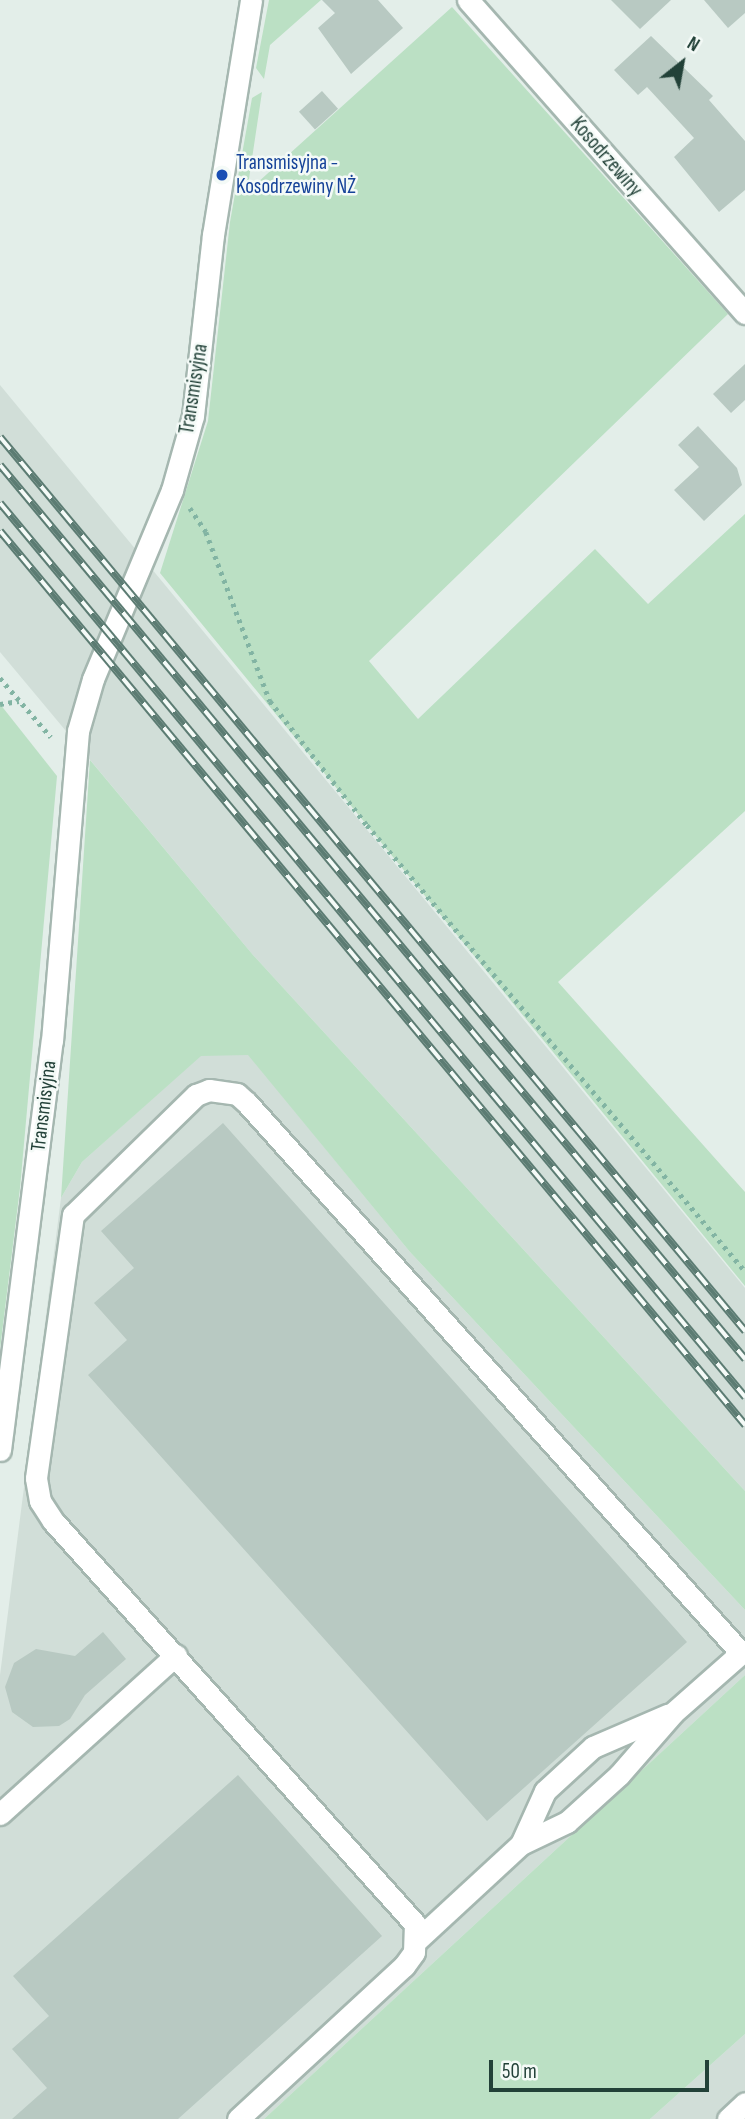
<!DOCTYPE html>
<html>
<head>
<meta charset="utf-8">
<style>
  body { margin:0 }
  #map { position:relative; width:745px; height:2119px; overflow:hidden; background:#e3eee9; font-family:"Sofia Sans Condensed",sans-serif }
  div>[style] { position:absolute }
  .built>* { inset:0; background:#d1ded8 }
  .green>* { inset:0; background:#bbe0c4 }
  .building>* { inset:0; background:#b8c9c2; transform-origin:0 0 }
  .path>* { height:4.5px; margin-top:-2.25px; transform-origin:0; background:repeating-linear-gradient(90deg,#82b4a3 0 3.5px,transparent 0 8.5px) }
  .roads { filter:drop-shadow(2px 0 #a5b7b0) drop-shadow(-2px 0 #a5b7b0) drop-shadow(0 2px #a5b7b0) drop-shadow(0 -2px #a5b7b0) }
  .minor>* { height:21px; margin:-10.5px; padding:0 10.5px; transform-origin:10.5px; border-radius:10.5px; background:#fff }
  .rail>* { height:8px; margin-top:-4px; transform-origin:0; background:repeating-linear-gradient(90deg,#f4faf7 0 16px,#5c7c73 0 32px); box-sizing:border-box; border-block:2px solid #5c7c73 }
  .dots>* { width:19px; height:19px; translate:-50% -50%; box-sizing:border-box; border:4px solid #f4faf7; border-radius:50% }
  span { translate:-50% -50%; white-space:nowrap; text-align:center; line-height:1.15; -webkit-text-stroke:5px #f4faf7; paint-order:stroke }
  .street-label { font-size:21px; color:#224138 }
  .transit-label { font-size:21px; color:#164399 }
  .left { translate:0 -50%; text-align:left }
  .north { position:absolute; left:647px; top:28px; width:70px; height:70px; -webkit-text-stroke:5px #f4faf7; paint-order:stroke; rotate:31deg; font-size:19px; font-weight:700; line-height:28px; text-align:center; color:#224138 }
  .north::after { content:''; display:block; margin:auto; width:24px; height:32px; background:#224138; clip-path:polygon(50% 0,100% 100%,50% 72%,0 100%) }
  .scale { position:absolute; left:489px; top:2060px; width:220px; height:32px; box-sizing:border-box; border:4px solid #224138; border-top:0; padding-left:9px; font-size:21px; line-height:24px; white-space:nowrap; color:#224138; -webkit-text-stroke:5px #f4faf7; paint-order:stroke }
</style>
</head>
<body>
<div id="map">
  <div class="built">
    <i style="clip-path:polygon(0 385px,745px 1288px,745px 1491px,253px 955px,0 652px)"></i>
    <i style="clip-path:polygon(248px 1054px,410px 1252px,745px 1610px,745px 1675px,264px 2119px,0 2119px,0 1675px,61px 1198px,82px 1162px,201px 1055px)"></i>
    <i style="clip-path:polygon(745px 2034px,745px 2119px,650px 2119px)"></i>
  </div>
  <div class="green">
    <i style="clip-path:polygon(269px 0,321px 0,270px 45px,264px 79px,256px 68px)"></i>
    <i style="clip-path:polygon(452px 7px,728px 314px,369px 661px,418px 719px,595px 549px,648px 604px,745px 514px,745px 811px,558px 982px,745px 1192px,745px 1286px,160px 573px,208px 421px,230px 222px,252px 98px,262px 92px,247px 192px)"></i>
    <i style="clip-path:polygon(0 704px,57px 776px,20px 1188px,0 1349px)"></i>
    <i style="clip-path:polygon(90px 760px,253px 955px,745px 1491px,745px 1610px,410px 1252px,248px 1055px,201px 1056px,82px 1162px,61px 1198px)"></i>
    <i style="clip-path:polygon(745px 1675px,745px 2034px,650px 2119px,264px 2119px)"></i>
  </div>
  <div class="building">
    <i style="clip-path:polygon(322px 0,378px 0,403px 28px,351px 74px,318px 28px,335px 13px)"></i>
    <i style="clip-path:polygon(611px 0,671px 0,640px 29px)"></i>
    <i style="clip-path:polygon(704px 0,745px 0,745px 13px,728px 28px)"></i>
    <i style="clip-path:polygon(651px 36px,713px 96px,709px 100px,745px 141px,745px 190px,719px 212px,674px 157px,694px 138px,647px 87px,638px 95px,614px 70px)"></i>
    <i style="left:322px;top:91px;width:24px;height:31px;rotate:48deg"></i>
    <i style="clip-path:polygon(745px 364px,745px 400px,731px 413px,713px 394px)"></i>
    <i style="clip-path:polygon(698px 426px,737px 468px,742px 485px,704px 521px,674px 490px,699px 467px,678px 445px)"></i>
    <i style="clip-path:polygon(223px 1123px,687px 1642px,487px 1821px,88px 1375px,127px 1340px,94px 1303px,134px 1268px,101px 1231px)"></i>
    <i style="clip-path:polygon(103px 1632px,126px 1659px,85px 1695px,70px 1719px,59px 1726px,33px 1727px,12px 1712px,5px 1687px,14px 1663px,36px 1649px,75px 1656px)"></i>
    <i style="clip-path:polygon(238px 1775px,382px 1936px,178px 2119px,12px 2119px,47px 2088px,12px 2049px,49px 2016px,13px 1976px)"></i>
  </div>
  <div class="path">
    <i style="left:190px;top:508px;width:29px;rotate:56deg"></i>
    <i style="left:206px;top:532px;width:181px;rotate:69.3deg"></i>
    <i style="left:270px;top:701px;width:157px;rotate:52deg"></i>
    <i style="left:367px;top:825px;width:585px;rotate:49.72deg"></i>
    <i style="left:0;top:678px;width:78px;rotate:49.2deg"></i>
    <i style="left:0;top:704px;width:19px;rotate:-9deg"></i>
  </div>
  <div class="roads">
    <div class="minor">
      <i style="left:468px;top:0;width:418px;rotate:48.5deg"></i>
      <i style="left:0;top:1450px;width:412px;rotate:-82.8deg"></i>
      <i style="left:52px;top:1041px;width:311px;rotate:-85.2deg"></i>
      <i style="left:78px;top:731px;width:54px;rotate:-73.9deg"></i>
      <i style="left:93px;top:679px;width:205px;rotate:-67.3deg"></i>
      <i style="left:172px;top:490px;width:77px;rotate:-74.2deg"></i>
      <i style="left:193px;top:416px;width:182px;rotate:-83.7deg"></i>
      <i style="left:213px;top:235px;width:238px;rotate:-80.8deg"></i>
      <i style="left:0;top:1814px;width:237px;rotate:-42.1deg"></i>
      <i style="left:521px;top:1844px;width:58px;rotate:-65.6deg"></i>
      <i style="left:545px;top:1791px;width:65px;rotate:-42.5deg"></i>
      <i style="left:593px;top:1747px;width:81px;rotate:-23.4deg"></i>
      <i style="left:238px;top:2119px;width:226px;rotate:-42.7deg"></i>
      <i style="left:404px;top:1966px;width:17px;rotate:-54deg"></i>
      <i style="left:414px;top:1952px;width:28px;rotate:-88deg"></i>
      <i style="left:415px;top:1924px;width:542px;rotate:-131.93deg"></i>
      <i style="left:53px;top:1521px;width:24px;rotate:-123deg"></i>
      <i style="left:40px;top:1501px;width:23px;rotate:-100deg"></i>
      <i style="left:36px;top:1478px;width:266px;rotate:-82deg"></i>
      <i style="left:73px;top:1215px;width:172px;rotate:-44.3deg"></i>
      <i style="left:196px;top:1095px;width:14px;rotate:-21deg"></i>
      <i style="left:209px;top:1090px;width:28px;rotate:8deg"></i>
      <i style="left:237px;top:1094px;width:13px;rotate:42deg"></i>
      <i style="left:247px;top:1103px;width:739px;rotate:48.07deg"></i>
      <i style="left:741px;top:1653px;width:91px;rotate:138.6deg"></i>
      <i style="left:673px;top:1713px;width:82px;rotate:131.1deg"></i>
      <i style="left:619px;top:1775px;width:70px;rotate:137.9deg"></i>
      <i style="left:567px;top:1822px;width:51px;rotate:154.4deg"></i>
      <i style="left:521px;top:1844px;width:142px;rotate:137.3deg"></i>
      <i style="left:728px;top:2119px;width:23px;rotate:-43deg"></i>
    </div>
  </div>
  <div class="rail">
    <i style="left:0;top:437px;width:1164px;rotate:50.19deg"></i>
    <i style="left:0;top:465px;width:1164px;rotate:50.19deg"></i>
    <i style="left:0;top:503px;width:1164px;rotate:50.19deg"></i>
    <i style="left:0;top:531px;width:1164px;rotate:50.19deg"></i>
  </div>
  <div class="dots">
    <i style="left:222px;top:175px;background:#1a4fb4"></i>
  </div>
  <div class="street-label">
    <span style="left:606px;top:157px;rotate:49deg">Kosodrzewiny</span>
    <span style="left:194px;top:389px;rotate:-81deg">Transmisyjna</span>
    <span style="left:44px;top:1106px;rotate:-83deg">Transmisyjna</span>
  </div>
  <div class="transit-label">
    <span class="left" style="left:236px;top:175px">Transmisyjna -<br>Kosodrzewiny NŻ</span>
  </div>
  <div class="north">N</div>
  <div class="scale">50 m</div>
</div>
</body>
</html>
